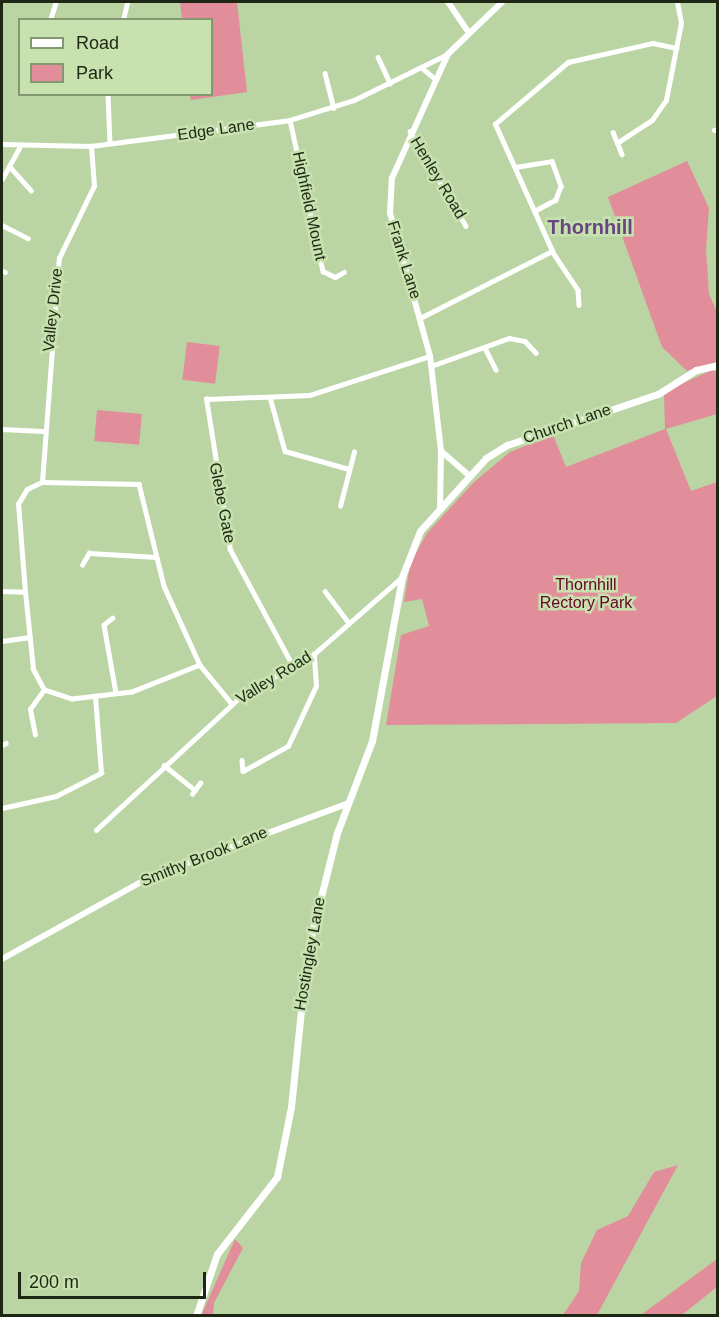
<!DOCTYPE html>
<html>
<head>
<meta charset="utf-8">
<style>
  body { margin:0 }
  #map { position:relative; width:719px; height:1317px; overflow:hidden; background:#bad5a3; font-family:Helvetica,sans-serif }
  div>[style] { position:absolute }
  .green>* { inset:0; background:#e28d9a; transform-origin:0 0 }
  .minor>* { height:4.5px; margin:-2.25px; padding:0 2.25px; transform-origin:2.25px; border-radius:2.25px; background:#fff }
  .tertiary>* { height:6px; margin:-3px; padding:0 3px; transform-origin:3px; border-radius:3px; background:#fff }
  .secondary>* { height:7px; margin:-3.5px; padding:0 3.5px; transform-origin:3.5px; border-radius:3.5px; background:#fff }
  span { translate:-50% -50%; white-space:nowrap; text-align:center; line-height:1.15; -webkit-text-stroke:5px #c7e2af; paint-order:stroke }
  .street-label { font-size:16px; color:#1d2714 }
  .park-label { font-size:16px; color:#680125 }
  .quarter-label { font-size:20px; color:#694681; font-weight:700 }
  .frame { position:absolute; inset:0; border:3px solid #1d2714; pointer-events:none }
  .legend { position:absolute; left:18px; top:18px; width:195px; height:78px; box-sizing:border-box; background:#c7e2af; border:2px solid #839771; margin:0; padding:8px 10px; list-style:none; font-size:18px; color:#1d2714 }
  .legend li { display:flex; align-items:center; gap:12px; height:30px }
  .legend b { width:30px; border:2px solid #839771 }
  .scale { position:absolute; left:18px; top:1272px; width:188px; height:27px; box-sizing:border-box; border:3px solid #1d2714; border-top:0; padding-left:8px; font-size:18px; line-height:21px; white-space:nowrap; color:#1d2714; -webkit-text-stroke:4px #c7e2af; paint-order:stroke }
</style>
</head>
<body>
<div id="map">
  <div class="green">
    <i style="clip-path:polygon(180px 2px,237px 2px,247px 92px,191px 100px,190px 95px,212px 94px,212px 20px,182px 19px)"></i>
    <i style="clip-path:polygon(687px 161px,709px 208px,706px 249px,709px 294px,717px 312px,717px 362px,687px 371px,662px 347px,608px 197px)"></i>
    <i style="left:187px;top:342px;width:33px;height:38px;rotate:7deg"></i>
    <i style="clip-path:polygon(712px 370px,717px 372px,717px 414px,666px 429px,691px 491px,717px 482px,717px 696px,676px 723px,386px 725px,401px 635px,429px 626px,422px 599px,404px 602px,410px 564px,427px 533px,473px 483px,510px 452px,553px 435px,566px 467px,665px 429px,664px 392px)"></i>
    <i style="left:97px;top:410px;width:45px;height:31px;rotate:5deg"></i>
    <i style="clip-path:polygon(678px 1165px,597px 1315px,563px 1315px,579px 1291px,581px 1263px,597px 1230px,628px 1216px,654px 1172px)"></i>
    <i style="clip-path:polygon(235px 1239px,243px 1248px,214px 1303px,213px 1315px,201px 1316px)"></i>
    <i style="clip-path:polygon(717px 1259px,717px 1287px,682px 1315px,641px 1315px)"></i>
  </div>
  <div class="minor">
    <i style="left:50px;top:20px;width:19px;rotate:-72deg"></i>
    <i style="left:123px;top:20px;width:18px;rotate:-77deg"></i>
    <i style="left:378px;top:57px;width:29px;rotate:65deg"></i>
    <i style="left:421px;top:67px;width:17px;rotate:40deg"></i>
    <i style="left:325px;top:73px;width:36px;rotate:76deg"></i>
    <i style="left:108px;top:94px;width:49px;rotate:87.7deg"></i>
    <i style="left:290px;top:120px;width:155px;rotate:77.7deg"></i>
    <i style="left:323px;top:271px;width:13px;rotate:27deg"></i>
    <i style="left:335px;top:277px;width:10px;rotate:-29deg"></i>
    <i style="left:714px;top:130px;width:4px;rotate:-14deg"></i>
    <i style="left:410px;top:131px;width:110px;rotate:59.5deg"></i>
    <i style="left:613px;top:132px;width:24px;rotate:68deg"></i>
    <i style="left:617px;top:143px;width:42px;rotate:-33.3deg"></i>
    <i style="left:652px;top:120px;width:24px;rotate:-55deg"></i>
    <i style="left:666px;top:100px;width:78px;rotate:-79deg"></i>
    <i style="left:681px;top:23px;width:21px;rotate:-101deg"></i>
    <i style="left:2px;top:144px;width:89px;rotate:1.3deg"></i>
    <i style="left:91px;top:146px;width:201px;rotate:-7.4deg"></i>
    <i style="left:290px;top:120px;width:67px;rotate:-17.4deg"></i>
    <i style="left:354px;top:100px;width:105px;rotate:-26.1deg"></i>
    <i style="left:515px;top:167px;width:37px;rotate:-9deg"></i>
    <i style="left:552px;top:161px;width:27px;rotate:70deg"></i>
    <i style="left:561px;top:186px;width:15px;rotate:110deg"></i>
    <i style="left:556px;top:200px;width:24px;rotate:152deg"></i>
    <i style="left:11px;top:168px;width:30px;rotate:48deg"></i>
    <i style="left:2px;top:179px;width:35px;rotate:-61deg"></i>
    <i style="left:2px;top:225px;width:29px;rotate:27deg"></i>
    <i style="left:552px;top:251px;width:139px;rotate:-114.2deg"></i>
    <i style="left:495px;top:124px;width:96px;rotate:-40.3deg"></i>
    <i style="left:568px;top:62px;width:87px;rotate:-12.6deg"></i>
    <i style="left:653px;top:43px;width:24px;rotate:12deg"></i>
    <i style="left:2px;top:271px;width:3px;rotate:18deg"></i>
    <i style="left:422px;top:317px;width:146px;rotate:-26.9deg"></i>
    <i style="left:552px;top:251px;width:47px;rotate:56.3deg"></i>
    <i style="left:578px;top:290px;width:15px;rotate:86deg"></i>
    <i style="left:486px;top:350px;width:22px;rotate:63deg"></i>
    <i style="left:431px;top:366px;width:83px;rotate:-19.7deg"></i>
    <i style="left:509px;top:338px;width:16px;rotate:11deg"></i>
    <i style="left:525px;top:341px;width:16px;rotate:47deg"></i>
    <i style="left:270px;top:397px;width:56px;rotate:74.5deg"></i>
    <i style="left:285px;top:451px;width:66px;rotate:15.7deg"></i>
    <i style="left:2px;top:429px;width:40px;rotate:2.9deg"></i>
    <i style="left:42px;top:482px;width:225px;rotate:-85.7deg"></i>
    <i style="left:59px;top:258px;width:80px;rotate:-64.1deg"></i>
    <i style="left:94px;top:186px;width:40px;rotate:-94.3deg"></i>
    <i style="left:340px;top:506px;width:56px;rotate:-75.5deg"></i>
    <i style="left:82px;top:565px;width:14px;rotate:-60deg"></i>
    <i style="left:89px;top:553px;width:67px;rotate:3.4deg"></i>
    <i style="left:2px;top:591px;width:23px;rotate:2deg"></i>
    <i style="left:325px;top:591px;width:38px;rotate:53deg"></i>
    <i style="left:113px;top:618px;width:11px;rotate:142deg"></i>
    <i style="left:104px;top:625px;width:69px;rotate:80deg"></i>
    <i style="left:2px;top:641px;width:28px;rotate:-8deg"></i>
    <i style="left:200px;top:665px;width:73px;rotate:158.3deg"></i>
    <i style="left:132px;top:692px;width:60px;rotate:173.3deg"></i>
    <i style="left:72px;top:699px;width:29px;rotate:-162deg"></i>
    <i style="left:44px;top:690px;width:24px;rotate:-118deg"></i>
    <i style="left:33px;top:669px;width:77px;rotate:-95.9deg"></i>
    <i style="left:25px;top:592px;width:88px;rotate:-94.5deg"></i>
    <i style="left:18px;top:504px;width:17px;rotate:-59deg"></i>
    <i style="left:27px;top:489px;width:17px;rotate:-25deg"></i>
    <i style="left:42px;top:482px;width:97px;rotate:1.2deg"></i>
    <i style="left:139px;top:484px;width:105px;rotate:76.2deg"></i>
    <i style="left:164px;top:586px;width:87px;rotate:65.5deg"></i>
    <i style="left:200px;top:665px;width:50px;rotate:50.6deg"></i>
    <i style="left:292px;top:665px;width:131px;rotate:-118.3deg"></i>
    <i style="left:230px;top:550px;width:153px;rotate:-99deg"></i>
    <i style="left:206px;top:399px;width:104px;rotate:-2.2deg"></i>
    <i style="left:310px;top:395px;width:126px;rotate:-18deg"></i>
    <i style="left:35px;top:735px;width:26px;rotate:-101deg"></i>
    <i style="left:30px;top:709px;width:24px;rotate:-54deg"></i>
    <i style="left:2px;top:745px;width:4px;rotate:-27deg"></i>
    <i style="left:242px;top:760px;width:11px;rotate:85deg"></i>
    <i style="left:243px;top:771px;width:51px;rotate:-29.1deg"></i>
    <i style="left:288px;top:746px;width:66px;rotate:-65deg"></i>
    <i style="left:316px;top:686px;width:32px;rotate:-94deg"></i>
    <i style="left:164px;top:765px;width:40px;rotate:39deg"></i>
    <i style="left:192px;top:794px;width:14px;rotate:-54deg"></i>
    <i style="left:2px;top:808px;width:55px;rotate:-12.5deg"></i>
    <i style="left:56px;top:796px;width:51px;rotate:-27.1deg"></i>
    <i style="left:101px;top:773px;width:77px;rotate:-94.5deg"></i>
    <i style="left:96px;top:830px;width:197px;rotate:-42.7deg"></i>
    <i style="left:241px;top:696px;width:84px;rotate:-29.9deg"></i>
    <i style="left:314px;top:654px;width:117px;rotate:-41.2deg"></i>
  </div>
  <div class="tertiary">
    <i style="left:448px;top:2px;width:34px;rotate:56deg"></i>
    <i style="left:441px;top:451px;width:38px;rotate:41deg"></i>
    <i style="left:440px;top:508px;width:57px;rotate:-89deg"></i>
    <i style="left:441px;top:451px;width:96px;rotate:-96.6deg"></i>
    <i style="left:430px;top:356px;width:148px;rotate:-105.6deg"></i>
    <i style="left:390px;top:213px;width:35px;rotate:-87deg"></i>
    <i style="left:392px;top:178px;width:136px;rotate:-65.7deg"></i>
    <i style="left:448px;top:54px;width:75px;rotate:-43.9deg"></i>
    <i style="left:2px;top:959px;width:169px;rotate:-29deg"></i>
    <i style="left:150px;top:877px;width:212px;rotate:-20.4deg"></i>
  </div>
  <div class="secondary">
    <i style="left:196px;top:1316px;width:65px;rotate:-71.3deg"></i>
    <i style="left:217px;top:1254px;width:98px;rotate:-52.1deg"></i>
    <i style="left:277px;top:1177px;width:71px;rotate:-78.7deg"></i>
    <i style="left:291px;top:1107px;width:155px;rotate:-84.1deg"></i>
    <i style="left:307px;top:953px;width:124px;rotate:-76deg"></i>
    <i style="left:337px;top:833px;width:98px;rotate:-69.2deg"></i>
    <i style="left:372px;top:741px;width:167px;rotate:-79.6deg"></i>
    <i style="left:402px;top:577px;width:49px;rotate:-68.6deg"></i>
    <i style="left:420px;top:531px;width:98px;rotate:-47.9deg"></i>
    <i style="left:486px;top:458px;width:25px;rotate:-32deg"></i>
    <i style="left:507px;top:445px;width:159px;rotate:-18.7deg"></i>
    <i style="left:658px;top:394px;width:45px;rotate:-32.3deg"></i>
    <i style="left:696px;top:370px;width:23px;rotate:-13deg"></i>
  </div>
  <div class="street-label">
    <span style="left:216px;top:130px;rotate:-8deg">Edge Lane</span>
    <span style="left:438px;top:178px;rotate:59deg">Henley Road</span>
    <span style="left:309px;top:206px;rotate:78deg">Highfield Mount</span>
    <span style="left:404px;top:260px;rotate:73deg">Frank Lane</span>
    <span style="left:53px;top:310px;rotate:-84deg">Valley Drive</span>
    <span style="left:567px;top:424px;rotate:-19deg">Church Lane</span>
    <span style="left:222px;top:503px;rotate:79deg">Glebe Gate</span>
    <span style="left:274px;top:678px;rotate:-32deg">Valley Road</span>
    <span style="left:204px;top:857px;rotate:-22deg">Smithy Brook Lane</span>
    <span style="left:310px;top:954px;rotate:-80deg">Hostingley Lane</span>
  </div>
  <div class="park-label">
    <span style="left:586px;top:594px">Thornhill<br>Rectory Park</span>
  </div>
  <div class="quarter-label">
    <span style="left:590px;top:227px">Thornhill</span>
  </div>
  <div class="frame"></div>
  <ul class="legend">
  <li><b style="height:8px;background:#fff"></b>Road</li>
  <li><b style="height:16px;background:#e28d9a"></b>Park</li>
  </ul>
  <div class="scale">200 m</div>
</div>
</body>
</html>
